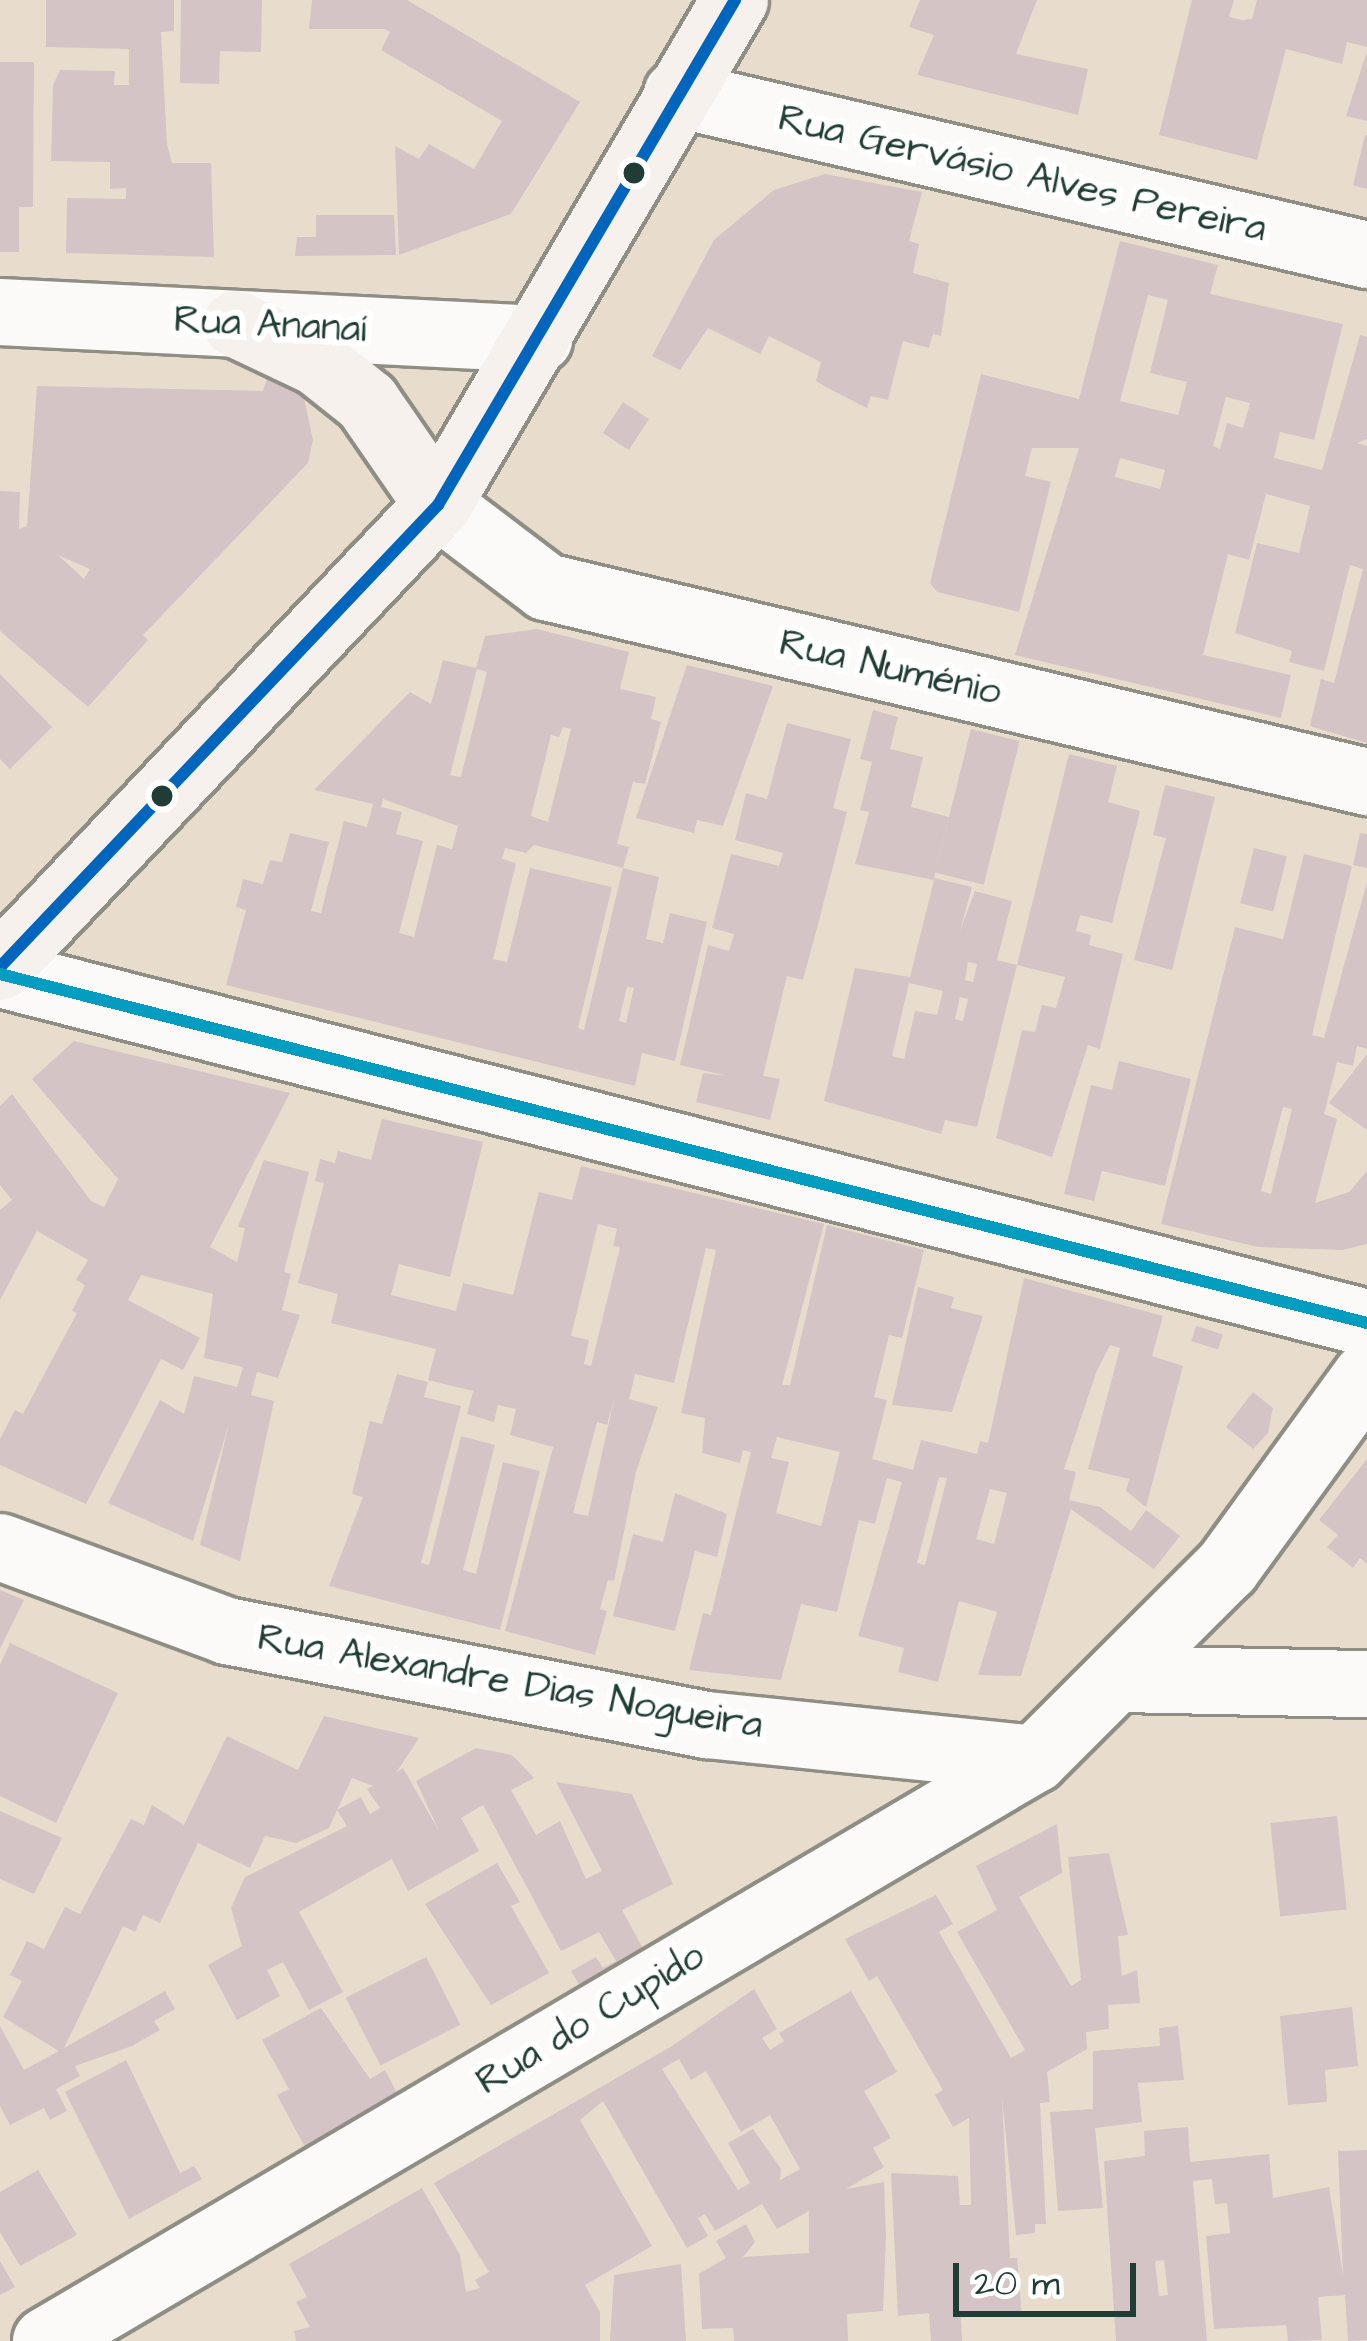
<!DOCTYPE html>
<html>
<head>
<meta charset="utf-8">
<style>
  body { margin:0 }
  #map { position:relative; width:1367px; height:2341px; overflow:hidden; background:#e8ddcd; font-family:"Architects Daughter",sans-serif }
  div>[style] { position:absolute }
  .building>* { inset:0; background:#d4c4c6; transform-origin:0 0 }
  .roads { filter:drop-shadow(3px 0 #8f8e85) drop-shadow(-3px 0 #8f8e85) drop-shadow(0 3px #8f8e85) drop-shadow(0 -3px #8f8e85) }
  .street>* { height:66px; margin:-33px; padding:0 33px; transform-origin:33px; border-radius:33px; background:#fcfaf8 }
  .secondary>* { height:66px; margin:-33px; padding:0 33px; transform-origin:33px; border-radius:33px; background:#f6f1ed }
  .bus-1>* { height:12px; margin:-6px; padding:0 6px; transform-origin:6px; border-radius:6px; background:#0065bd }
  .bus-2>* { height:12px; margin:-6px; padding:0 6px; transform-origin:6px; border-radius:6px; background:#039ebf }
  .dots>* { width:33px; height:33px; translate:-50% -50%; box-sizing:border-box; border:6px solid #fff; border-radius:50% }
  span { translate:-50% -50%; white-space:nowrap; text-align:center; line-height:1.15; -webkit-text-stroke:12px #fff; paint-order:stroke }
  .street-label { font-size:39px; color:#1f3d34 }
  .scale { position:absolute; left:953px; top:2263px; width:183px; height:54px; box-sizing:border-box; border:6px solid #1f3d34; border-top:0; padding-left:15px; font-size:36px; line-height:42px; white-space:nowrap; color:#1f3d34; -webkit-text-stroke:9px #fff; paint-order:stroke }
</style>
</head>
<body>
<div id="map">
  <div class="building">
    <i style="clip-path:polygon(46px 0,174px 0,174px 31px,161px 32px,167px 145px,172px 163px,211px 163px,214px 257px,66px 253px,67px 198px,126px 199px,126px 188px,110px 189px,110px 162px,51px 161px,53px 85px,60px 70px,115px 71px,114px 85px,129px 85px,129px 49px,46px 47px)"></i>
    <i style="clip-path:polygon(181px 0,262px 0,261px 52px,220px 51px,219px 84px,180px 83px)"></i>
    <i style="clip-path:polygon(312px 0,407px 0,580px 102px,511px 214px,399px 255px,395px 146px,419px 159px,429px 144px,474px 169px,502px 121px,381px 50px,390px 32px,384px 29px,309px 29px)"></i>
    <i style="clip-path:polygon(920px 0,1037px 0,1016px 54px,1088px 69px,1078px 115px,917px 75px,934px 35px,909px 27px)"></i>
    <i style="clip-path:polygon(1192px 0,1234px 0,1229px 17px,1242px 20px,1252px 19px,1257px 0,1367px 0,1367px 47px,1347px 42px,1342px 64px,1286px 49px,1257px 160px,1159px 135px)"></i>
    <i style="clip-path:polygon(1366px 54px,1367px 54px,1367px 121px,1346px 116px)"></i>
    <i style="clip-path:polygon(0 62px,34px 62px,33px 207px,19px 207px,19px 252px,0 252px)"></i>
    <i style="clip-path:polygon(1365px 135px,1367px 135px,1367px 189px,1353px 185px)"></i>
    <i style="clip-path:polygon(825px 174px,922px 192px,909px 241px,919px 244px,913px 273px,949px 283px,941px 336px,933px 334px,929px 348px,903px 341px,888px 400px,871px 396px,867px 408px,824px 386px,816px 381px,821px 362px,769px 336px,760px 354px,708px 328px,680px 370px,652px 356px,714px 240px,774px 190px)"></i>
    <i style="clip-path:polygon(316px 215px,394px 215px,396px 255px,295px 256px,297px 237px,316px 237px)"></i>
    <i style="clip-path:polygon(evenodd,1120px 241px,1218px 265px,1210px 294px,1343px 324px,1314px 440px,1280px 432px,1274px 458px,1322px 470px,1360px 335px,1367px 337px,1367px 439px,1357px 443px,1367px 446px,1367px 743px,1310px 726px,1321px 679px,1334px 683px,1363px 569px,1350px 565px,1324px 671px,1289px 662px,1292px 651px,1235px 633px,1257px 543px,1299px 553px,1310px 506px,1266px 494px,1249px 560px,1228px 554px,1203px 655px,1291px 675px,1281px 718px,1015px 655px,1079px 448px,1032px 448px,1025px 476px,1051px 482px,1019px 612px,937px 592px,930px 583px,981px 374px,1079px 399px,1120px 241px,1148px 295px,1168px 300px,1150px 373px,1187px 382px,1178px 415px,1120px 401px,1148px 295px,1120px 241px,1226px 397px,1250px 403px,1243px 428px,1227px 423px,1220px 449px,1213px 446px,1226px 397px,1120px 241px,1120px 458px,1165px 470px,1160px 489px,1115px 477px,1120px 458px)"></i>
    <i style="clip-path:polygon(evenodd,269px 373px,304px 398px,313px 440px,308px 463px,143px 635px,148px 640px,88px 707px,0 631px,0 491px,20px 492px,19px 529px,27px 526px,37px 386px,263px 391px,269px 373px,58px 555px,90px 569px,84px 579px,58px 555px)"></i>
    <i style="left:623px;top:402px;width:31px;height:37px;rotate:33deg"></i>
    <i style="clip-path:polygon(evenodd,537px 629px,629px 652px,620px 689px,656px 697px,651px 719px,661px 722px,645px 784px,633px 782px,617px 844px,629px 847px,623px 868px,534px 845px,526px 853px,505px 848px,502px 859px,516px 863px,493px 959px,507px 962px,530px 868px,612px 887px,578px 1028px,584px 1030px,623px 868px,659px 877px,646px 939px,663px 943px,670px 913px,707px 922px,675px 1061px,642px 1053px,635px 1086px,226px 985px,246px 910px,236px 907px,243px 879px,263px 884px,270px 860px,282px 862px,290px 833px,329px 842px,311px 911px,321px 913px,344px 821px,367px 827px,373px 804px,314px 790px,410px 692px,431px 704px,443px 660px,476px 668px,485px 636px,537px 629px,477px 669px,487px 672px,461px 777px,450px 775px,477px 669px,537px 629px,563px 727px,571px 729px,548px 822px,531px 816px,551px 735px,559px 737px,563px 727px,537px 629px,383px 799px,458px 826px,452px 849px,437px 845px,414px 937px,399px 933px,423px 841px,396px 834px,402px 812px,381px 807px,383px 799px,537px 629px,627px 987px,634px 988px,626px 1023px,619px 1021px,627px 987px)"></i>
    <i style="clip-path:polygon(687px 665px,773px 686px,723px 826px,697px 820px,694px 833px,636px 818px)"></i>
    <i style="clip-path:polygon(0 674px,52px 727px,10px 769px,0 759px)"></i>
    <i style="clip-path:polygon(evenodd,873px 710px,898px 717px,890px 749px,923px 757px,911px 807px,949px 817px,934px 878px,972px 887px,960px 931px,975px 891px,1012px 901px,997px 960px,1017px 965px,977px 1127px,945px 1120px,941px 1134px,824px 1101px,855px 968px,910px 977px,934px 880px,855px 864px,869px 812px,860px 810px,872px 762px,860px 759px,873px 710px,968px 962px,977px 964px,973px 982px,965px 980px,968px 962px,873px 710px,909px 983px,943px 991px,937px 1015px,915px 1011px,904px 1059px,892px 1056px,909px 983px,873px 710px,960px 997px,968px 999px,963px 1021px,955px 1019px,960px 997px)"></i>
    <i style="clip-path:polygon(787px 723px,851px 739px,833px 808px,847px 812px,820px 917px,803px 980px,787px 976px,763px 1076px,780px 1079px,770px 1120px,696px 1102px,703px 1073px,728px 1076px,680px 1065px,708px 945px,729px 951px,734px 934px,712px 928px,731px 854px,779px 866px,783px 853px,735px 840px,746px 793px,767px 799px)"></i>
    <i style="left:971px;top:729px;width:50px;height:148px;rotate:14deg"></i>
    <i style="clip-path:polygon(1069px 754px,1117px 766px,1108px 802px,1140px 811px,1112px 923px,1080px 915px,1076px 931px,1091px 935px,1089px 945px,1123px 954px,1100px 1049px,1088px 1045px,1052px 1157px,996px 1138px,1022px 1030px,1035px 1032px,1042px 1005px,1056px 1008px,1065px 977px,1017px 965px)"></i>
    <i style="clip-path:polygon(1165px 785px,1215px 797px,1172px 970px,1134px 960px,1166px 838px,1153px 835px)"></i>
    <i style="clip-path:polygon(1360px 833px,1367px 834px,1367px 868px,1353px 865px)"></i>
    <i style="left:1254px;top:848px;width:34px;height:57px;rotate:14deg"></i>
    <i style="clip-path:polygon(evenodd,1304px 854px,1352px 866px,1312px 1035px,1324px 1038px,1367px 882px,1367px 1049px,1357px 1046px,1353px 1066px,1337px 1062px,1324px 1114px,1337px 1119px,1315px 1203px,1349px 1192px,1367px 1171px,1367px 1244px,1343px 1250px,1258px 1247px,1161px 1224px,1235px 927px,1283px 939px,1304px 854px,1283px 1107px,1292px 1109px,1271px 1194px,1261px 1191px,1283px 1107px)"></i>
    <i style="clip-path:polygon(74px 1041px,290px 1093px,210px 1247px,237px 1262px,245px 1228px,238px 1227px,264px 1160px,309px 1172px,284px 1272px,291px 1274px,282px 1310px,300px 1315px,278px 1378px,257px 1372px,251px 1395px,274px 1401px,240px 1561px,200px 1545px,229px 1424px,193px 1541px,108px 1503px,160px 1400px,184px 1414px,194px 1376px,237px 1387px,243px 1367px,204px 1358px,213px 1294px,141px 1275px,128px 1300px,200px 1338px,183px 1370px,161px 1359px,86px 1504px,0 1465px,0 1439px,15px 1410px,23px 1414px,77px 1313px,72px 1311px,85px 1285px,76px 1280px,88px 1260px,37px 1231px,0 1300px,0 1210px,12px 1200px,0 1185px,0 1106px,12px 1094px,91px 1201px,104px 1207px,118px 1179px,32px 1079px)"></i>
    <i style="clip-path:polygon(1367px 1054px,1367px 1130px,1329px 1103px)"></i>
    <i style="clip-path:polygon(1119px 1061px,1191px 1079px,1165px 1186px,1102px 1171px,1094px 1201px,1064px 1194px,1091px 1085px,1112px 1090px)"></i>
    <i style="clip-path:polygon(evenodd,382px 1119px,483px 1142px,450px 1277px,399px 1264px,391px 1295px,456px 1311px,463px 1283px,513px 1295px,539px 1192px,572px 1200px,581px 1166px,824px 1224px,782px 1385px,790px 1385px,827px 1225px,924px 1250px,902px 1338px,889px 1335px,874px 1397px,887px 1400px,872px 1459px,913px 1470px,921px 1440px,977px 1454px,980px 1441px,988px 1443px,1024px 1278px,1163px 1316px,1152px 1356px,1183px 1366px,1146px 1507px,1126px 1491px,1129px 1479px,1088px 1469px,1120px 1348px,1110px 1345px,1096px 1373px,1064px 1469px,1076px 1472px,1069px 1500px,1100px 1507px,1131px 1531px,1146px 1510px,1180px 1536px,1154px 1569px,1071px 1509px,1021px 1676px,978px 1675px,997px 1612px,959px 1601px,938px 1682px,898px 1672px,904px 1648px,858px 1636px,902px 1482px,887px 1478px,875px 1524px,859px 1520px,837px 1612px,801px 1604px,781px 1680px,689px 1670px,703px 1613px,711px 1615px,751px 1452px,743px 1450px,740px 1463px,702px 1453px,705px 1418px,681px 1413px,716px 1250px,706px 1248px,674px 1383px,635px 1374px,629px 1399px,658px 1407px,636px 1472px,614px 1581px,608px 1580px,600px 1609px,607px 1611px,595px 1655px,505px 1631px,553px 1447px,510px 1435px,516px 1409px,498px 1405px,494px 1422px,467px 1414px,473px 1391px,428px 1380px,436px 1349px,331px 1323px,338px 1294px,298px 1283px,324px 1183px,315px 1181px,320px 1159px,335px 1163px,338px 1151px,371px 1160px,382px 1119px,598px 1224px,617px 1229px,613px 1246px,620px 1247px,591px 1366px,584px 1364px,589px 1340px,571px 1336px,598px 1224px,382px 1119px,615px 1395px,588px 1516px,573px 1513px,597px 1422px,607px 1425px,615px 1395px,382px 1119px,777px 1437px,840px 1452px,821px 1526px,776px 1513px,789px 1462px,771px 1458px,777px 1437px,382px 1119px,939px 1477px,947px 1478px,925px 1565px,917px 1563px,939px 1477px,382px 1119px,990px 1489px,1007px 1493px,994px 1544px,976px 1539px,990px 1489px)"></i>
    <i style="clip-path:polygon(918px 1287px,954px 1297px,951px 1308px,983px 1316px,952px 1412px,892px 1405px)"></i>
    <i style="left:1196px;top:1326px;width:28px;height:16px;rotate:17deg"></i>
    <i style="clip-path:polygon(397px 1374px,428px 1382px,424px 1397px,461px 1406px,421px 1563px,429px 1565px,461px 1436px,495px 1445px,463px 1570px,476px 1574px,503px 1462px,540px 1471px,500px 1630px,329px 1586px,363px 1497px,352px 1494px,370px 1421px,382px 1424px)"></i>
    <i style="clip-path:polygon(1253px 1392px,1273px 1408px,1268px 1433px,1253px 1449px,1226px 1427px)"></i>
    <i style="clip-path:polygon(1367px 1459px,1367px 1564px,1360px 1558px,1353px 1568px,1327px 1547px,1338px 1535px,1319px 1520px)"></i>
    <i style="clip-path:polygon(675px 1493px,727px 1514px,717px 1557px,695px 1551px,675px 1631px,613px 1616px,633px 1534px,663px 1542px)"></i>
    <i style="clip-path:polygon(0 1590px,24px 1600px,0 1649px)"></i>
    <i style="clip-path:polygon(10px 1643px,118px 1693px,56px 1823px,0 1796px,0 1665px)"></i>
    <i style="clip-path:polygon(324px 1716px,419px 1738px,396px 1773px,403px 1768px,439px 1831px,416px 1781px,476px 1748px,512px 1755px,534px 1778px,511px 1790px,536px 1835px,560px 1821px,586px 1879px,602px 1871px,556px 1782px,632px 1794px,673px 1884px,622px 1910px,647px 1956px,583px 1991px,571px 1971px,596px 1957px,603px 1968px,616px 1961px,599px 1932px,561px 1951px,483px 1805px,461px 1818px,479px 1851px,408px 1891px,392px 1859px,299px 1912px,343px 1992px,309px 2010px,283px 1962px,267px 1970px,280px 1996px,237px 2020px,208px 1965px,242px 1946px,231px 1908px,245px 1877px,347px 1826px,337px 1810px,361px 1797px,370px 1814px,380px 1808px,367px 1789px,373px 1786px,352px 1778px,337px 1810px,329px 1828px,296px 1843px,265px 1836px,250px 1868px,198px 1843px,160px 1923px,143px 1915px,135px 1932px,123px 1926px,64px 2048px,165px 1991px,175px 2009px,154px 2021px,160px 2030px,132px 2046px,75px 2066px,80px 2076px,56px 2089px,67px 2111px,50px 2120px,44px 2108px,10px 2125px,0 2106px,0 2026px,24px 2070px,59px 2051px,3px 2017px,22px 1981px,10px 1975px,27px 1941px,44px 1949px,65px 1907px,80px 1914px,131px 1819px,144px 1825px,152px 1805px,184px 1825px,227px 1736px,298px 1770px)"></i>
    <i style="clip-path:polygon(0 1811px,62px 1838px,34px 1894px,0 1879px)"></i>
    <i style="left:1337px;top:1816px;width:94px;height:67px;rotate:84deg"></i>
    <i style="clip-path:polygon(1057px 1824px,1062px 1873px,1019px 1897px,1071px 1986px,1081px 1980px,1068px 1857px,1109px 1853px,1128px 1935px,1118px 1936px,1122px 1976px,1137px 1970px,1140px 2003px,1108px 2005px,1109px 2029px,1086px 2032px,1087px 2049px,1047px 2072px,1050px 2102px,1040px 2103px,1046px 2224px,1035px 2224px,1035px 2233px,1016px 2235px,1002px 2098px,1010px 2258px,1017px 2258px,1022px 2317px,961px 2317px,962px 2341px,931px 2341px,929px 2313px,898px 2316px,891px 2173px,958px 2176px,960px 2205px,971px 2205px,969px 2118px,953px 2127px,935px 2095px,943px 2090px,877px 1976px,869px 1981px,845px 1939px,936px 1895px,953px 1924px,939px 1932px,1011px 2058px,1025px 2050px,957px 1932px,997px 1910px,976px 1866px)"></i>
    <i style="clip-path:polygon(497px 1863px,520px 1902px,511px 1906px,549px 1973px,491px 2005px,425px 1904px)"></i>
    <i style="left:426px;top:1957px;width:76px;height:90px;rotate:63deg"></i>
    <i style="clip-path:polygon(evenodd,754px 1989px,777px 2029px,762px 2038px,770px 2050px,784px 2041px,779px 2033px,851px 1991px,897px 2072px,864px 2091px,891px 2138px,873px 2148px,884px 2167px,846px 2189px,884px 2182px,886px 2236px,883px 2311px,847px 2314px,848px 2341px,734px 2341px,733px 2328px,702px 2329px,699px 2274px,726px 2258px,716px 2241px,746px 2224px,755px 2242px,743px 2257px,809px 2253px,809px 2211px,777px 2229px,762px 2204px,715px 2231px,705px 2214px,698px 2218px,708px 2236px,687px 2248px,603px 2101px,580px 2120px,652px 2246px,585px 2285px,600px 2312px,600px 2341px,296px 2341px,294px 2331px,310px 2327px,296px 2302px,307px 2297px,289px 2264px,422px 2188px,460px 2255px,466px 2292px,480px 2288px,475px 2280px,489px 2272px,434px 2183px,672px 2046px,754px 1989px,679px 2059px,691px 2080px,706px 2071px,741px 2132px,770px 2115px,800px 2169px,780px 2180px,781px 2169px,753px 2129px,728px 2143px,750px 2183px,738px 2190px,662px 2069px,679px 2059px)"></i>
    <i style="clip-path:polygon(1352px 2007px,1358px 2066px,1325px 2070px,1327px 2102px,1288px 2105px,1280px 2016px)"></i>
    <i style="clip-path:polygon(321px 2008px,370px 2079px,385px 2070px,399px 2097px,307px 2151px,277px 2095px,289px 2089px,262px 2040px)"></i>
    <i style="clip-path:polygon(1178px 2026px,1184px 2080px,1138px 2083px,1142px 2122px,1095px 2128px,1103px 2208px,1058px 2211px,1050px 2112px,1093px 2109px,1093px 2051px,1160px 2046px,1159px 2028px)"></i>
    <i style="clip-path:polygon(126px 2060px,180px 2173px,194px 2166px,202px 2179px,129px 2219px,65px 2092px)"></i>
    <i style="clip-path:polygon(evenodd,1188px 2127px,1190px 2162px,1269px 2154px,1273px 2198px,1329px 2187px,1343px 2276px,1338px 2151px,1367px 2150px,1367px 2340px,1348px 2341px,1345px 2295px,1318px 2297px,1322px 2340px,1288px 2341px,1286px 2325px,1214px 2329px,1206px 2236px,1230px 2233px,1227px 2203px,1215px 2204px,1212px 2179px,1193px 2181px,1207px 2341px,1116px 2341px,1104px 2161px,1145px 2156px,1144px 2131px,1188px 2127px,1164px 2260px,1168px 2295px,1159px 2296px,1155px 2261px,1164px 2260px)"></i>
    <i style="clip-path:polygon(38px 2170px,77px 2235px,20px 2266px,0 2232px,0 2192px)"></i>
    <i style="clip-path:polygon(0 2261px,15px 2287px,0 2295px)"></i>
    <i style="clip-path:polygon(681px 2264px,686px 2341px,610px 2341px,614px 2275px)"></i>
  </div>
  <div class="roads">
    <div class="street">
      <i style="left:677px;top:94px;width:709px;rotate:13.13deg"></i>
      <i style="left:0;top:312px;width:540px;rotate:2.87deg"></i>
      <i style="left:438px;top:505px;width:136px;rotate:37.2deg"></i>
      <i style="left:546px;top:587px;width:844px;rotate:13.36deg"></i>
      <i style="left:0;top:974px;width:1411px;rotate:14.32deg"></i>
      <i style="left:0;top:1547px;width:242px;rotate:20.3deg"></i>
      <i style="left:227px;top:1631px;width:489px;rotate:11.1deg"></i>
      <i style="left:707px;top:1725px;width:330px;rotate:5.9deg"></i>
      <i style="left:1121px;top:1679px;width:246px;rotate:1.2deg"></i>
      <i style="left:46px;top:2341px;width:1148px;rotate:-30.48deg"></i>
      <i style="left:1035px;top:1759px;width:271px;rotate:-44.9deg"></i>
      <i style="left:1227px;top:1568px;width:238px;rotate:-54deg"></i>
    </div>
    <div class="secondary">
      <i style="left:236px;top:324px;width:91px;rotate:25.4deg"></i>
      <i style="left:318px;top:363px;width:63px;rotate:38.5deg"></i>
      <i style="left:367px;top:402px;width:125px;rotate:55.4deg"></i>
      <i style="left:0;top:967px;width:637px;rotate:-46.53deg"></i>
      <i style="left:438px;top:505px;width:586px;rotate:-59.54deg"></i>
    </div>
  </div>
  <div class="bus-1">
    <i style="left:0;top:967px;width:637px;rotate:-46.53deg"></i>
    <i style="left:438px;top:505px;width:586px;rotate:-59.54deg"></i>
  </div>
  <div class="bus-2">
    <i style="left:0;top:974px;width:1411px;rotate:14.32deg"></i>
  </div>
  <div class="dots">
    <i style="left:634px;top:173px;background:#1f3d34"></i>
    <i style="left:162px;top:796px;background:#1f3d34"></i>
  </div>
  <div class="street-label">
    <span style="left:1022px;top:175px;rotate:13deg">Rua Gervásio Alves Pereira</span>
    <span style="left:270px;top:326px;rotate:3deg">Rua Ananaí</span>
    <span style="left:890px;top:669px;rotate:13deg">Rua Numénio</span>
    <span style="left:510px;top:1683px;rotate:10deg">Rua Alexandre Dias Nogueira</span>
    <span style="left:591px;top:2020px;rotate:-31deg">Rua do Cupido</span>
  </div>
  <div class="scale">20 m</div>
</div>
</body>
</html>
